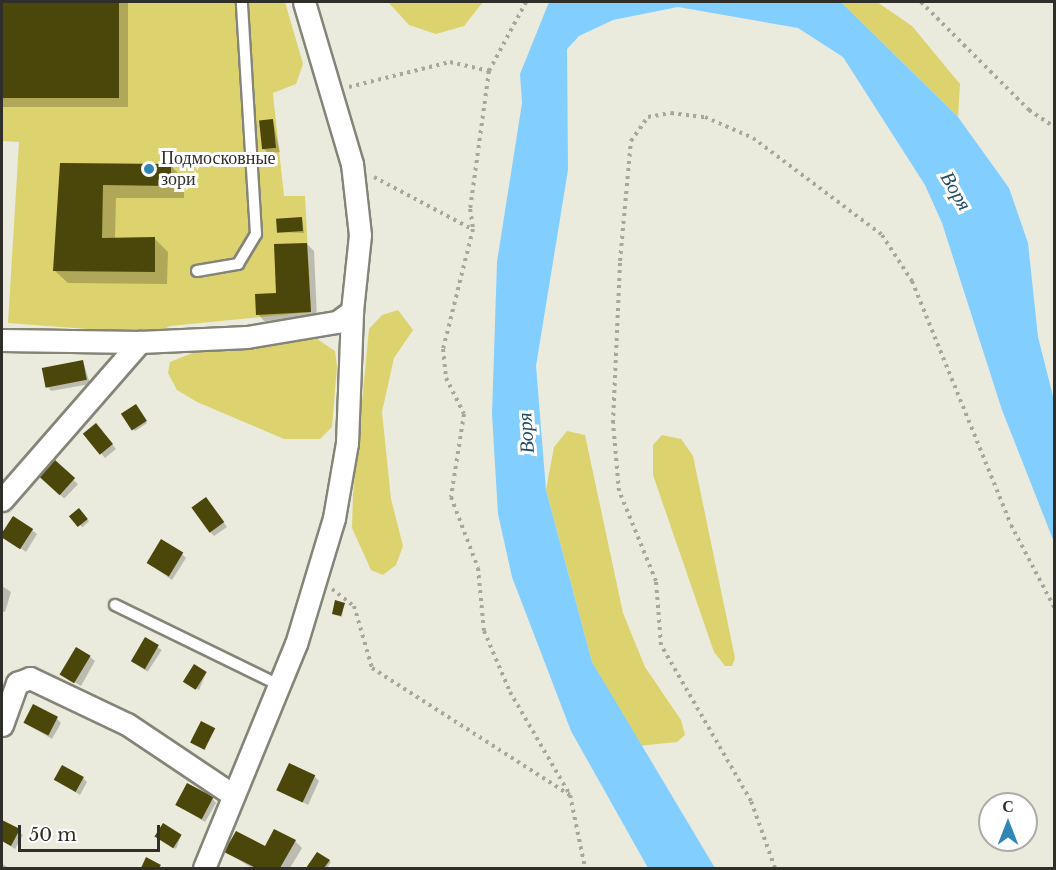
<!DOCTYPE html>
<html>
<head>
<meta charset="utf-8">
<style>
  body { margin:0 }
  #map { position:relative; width:1056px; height:870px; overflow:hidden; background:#eaeadd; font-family:"Libre Baskerville",serif }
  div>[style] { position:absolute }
  .green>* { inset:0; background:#dcd36e }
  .water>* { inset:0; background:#82cfff }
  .shadow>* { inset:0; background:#0003; transform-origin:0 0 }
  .building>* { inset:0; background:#4b4609; transform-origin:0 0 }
  .path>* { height:4px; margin-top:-2px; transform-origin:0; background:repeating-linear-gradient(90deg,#a8a79d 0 3px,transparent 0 7.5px) }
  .roads { filter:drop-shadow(2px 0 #848478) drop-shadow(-2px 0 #848478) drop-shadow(0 2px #848478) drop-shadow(0 -2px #848478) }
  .service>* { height:10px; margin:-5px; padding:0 5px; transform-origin:5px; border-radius:5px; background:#fff }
  .minor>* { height:21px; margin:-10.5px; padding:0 10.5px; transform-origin:10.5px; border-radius:10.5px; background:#fff }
  .dots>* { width:16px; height:16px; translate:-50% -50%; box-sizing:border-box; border:3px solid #fff; border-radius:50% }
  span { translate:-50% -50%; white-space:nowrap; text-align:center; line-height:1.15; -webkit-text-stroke:6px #fff; paint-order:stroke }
  .poi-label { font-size:18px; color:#2f2e29 }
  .left { translate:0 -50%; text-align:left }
  .water-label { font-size:20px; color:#224c65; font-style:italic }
  .frame { position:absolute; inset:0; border:3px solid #2f2e29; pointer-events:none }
  .north { position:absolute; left:978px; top:792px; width:60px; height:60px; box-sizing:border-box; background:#fff; border:2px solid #acaba9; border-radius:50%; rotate:0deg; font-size:16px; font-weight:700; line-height:24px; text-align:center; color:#2f2e29 }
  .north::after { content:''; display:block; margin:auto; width:21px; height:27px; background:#3086b5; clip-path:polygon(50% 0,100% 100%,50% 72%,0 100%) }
  .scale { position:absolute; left:18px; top:825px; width:142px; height:27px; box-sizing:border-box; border:3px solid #2f2e29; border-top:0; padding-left:8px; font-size:18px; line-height:21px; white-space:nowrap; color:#2f2e29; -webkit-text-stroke:4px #fff; paint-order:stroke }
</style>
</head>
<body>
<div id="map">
  <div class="green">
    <i style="clip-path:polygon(2px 2px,285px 2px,303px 64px,296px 84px,273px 93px,274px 104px,284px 196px,305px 196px,311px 312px,170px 326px,154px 334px,8px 323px,19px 142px,2px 141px)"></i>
    <i style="clip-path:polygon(388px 2px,483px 2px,464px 26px,436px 34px,409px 25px)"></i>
    <i style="clip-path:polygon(841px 2px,877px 2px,912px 26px,960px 84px,958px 117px)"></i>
    <i style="clip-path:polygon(398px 310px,413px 330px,394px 358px,382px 412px,391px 499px,403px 546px,396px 565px,383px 575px,371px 570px,352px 528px,353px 495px,369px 329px,382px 315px)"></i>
    <i style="clip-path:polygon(317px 339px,335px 351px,337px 366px,332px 427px,320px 439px,284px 439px,197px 402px,177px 390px,168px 373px,170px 362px,195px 352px)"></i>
    <i style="clip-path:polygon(567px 431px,585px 435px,623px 613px,645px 667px,681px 720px,685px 735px,677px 742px,638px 746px,592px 662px,546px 490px,554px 447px)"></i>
    <i style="clip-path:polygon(662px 435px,681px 439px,693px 456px,735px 658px,732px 666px,725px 666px,714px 652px,653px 475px,653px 445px)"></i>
  </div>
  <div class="water">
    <i style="clip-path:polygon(549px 2px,841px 2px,958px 117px,1009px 188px,1028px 243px,1038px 337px,1054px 400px,1054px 542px,1002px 410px,942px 223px,925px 185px,843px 57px,798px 28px,678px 7px,613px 20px,579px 36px,567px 49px,568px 170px,536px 366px,546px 490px,592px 662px,715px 868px,648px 868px,571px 731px,512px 577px,498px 514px,492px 414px,497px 262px,522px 103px,520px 74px)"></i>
  </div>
  <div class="shadow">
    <i style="left:2px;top:2px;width:126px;height:105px"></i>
    <i style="clip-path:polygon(273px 121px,280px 152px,268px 153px,264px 149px)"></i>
    <i style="clip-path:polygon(61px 165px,171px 166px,184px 179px,184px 198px,116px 198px,115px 239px,155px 239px,168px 252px,167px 284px,68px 283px,54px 270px)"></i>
    <i style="clip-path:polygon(302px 219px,304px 233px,278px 232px)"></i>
    <i style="clip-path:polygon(307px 244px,314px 251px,317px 319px,264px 321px,258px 314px,278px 294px)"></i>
    <i style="clip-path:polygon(83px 361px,90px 384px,51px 391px,47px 386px)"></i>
    <i style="clip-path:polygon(137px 408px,147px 423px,135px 431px,134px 430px)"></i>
    <i style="clip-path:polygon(100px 429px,116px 449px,105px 458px,85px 434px)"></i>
    <i style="left:55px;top:462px;width:32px;height:20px;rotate:44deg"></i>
    <i style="clip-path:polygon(210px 503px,227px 527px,214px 536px,210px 532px)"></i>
    <i style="left:79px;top:510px;width:15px;height:9px;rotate:48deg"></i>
    <i style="clip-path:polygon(32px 530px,37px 534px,26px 552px,3px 536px)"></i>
    <i style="clip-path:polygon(182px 554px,186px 558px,172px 580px,148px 563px)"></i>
    <i style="clip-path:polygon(2px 586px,11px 592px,5px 612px,2px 611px)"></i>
    <i style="clip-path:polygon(344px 604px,342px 617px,335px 615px,333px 613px)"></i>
    <i style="left:145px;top:639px;width:20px;height:26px;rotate:33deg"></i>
    <i style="clip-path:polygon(90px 657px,95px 661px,81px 686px,63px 675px)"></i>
    <i style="clip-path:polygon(206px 673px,199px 690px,188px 683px)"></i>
    <i style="clip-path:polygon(57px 719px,61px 723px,52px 739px,25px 723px)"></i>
    <i style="clip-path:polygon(214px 729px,205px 750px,193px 744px)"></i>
    <i style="clip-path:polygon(314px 776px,319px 781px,308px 805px,279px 789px)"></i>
    <i style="clip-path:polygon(83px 778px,87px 782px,80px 795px,56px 780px)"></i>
    <i style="clip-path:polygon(212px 798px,216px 803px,205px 822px,177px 805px)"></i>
    <i style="clip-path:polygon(2px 821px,23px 835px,15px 849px,2px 841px)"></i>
    <i style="clip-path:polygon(181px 836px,176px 849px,158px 838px)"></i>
    <i style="clip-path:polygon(295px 841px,302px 848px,290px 868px,252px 868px,226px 852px)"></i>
    <i style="clip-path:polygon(318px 854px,331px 862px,327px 868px,308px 868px)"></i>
    <i style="clip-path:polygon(2px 864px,10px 868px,2px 868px)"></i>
  </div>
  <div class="building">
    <i style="left:2px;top:2px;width:117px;height:96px"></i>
    <i style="left:273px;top:119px;width:29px;height:14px;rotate:84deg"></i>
    <i style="clip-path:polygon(60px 163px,171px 164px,171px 186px,103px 185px,102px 238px,155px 237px,155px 272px,53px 271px)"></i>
    <i style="left:302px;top:217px;width:14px;height:26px;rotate:86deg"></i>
    <i style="clip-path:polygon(307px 243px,311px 312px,256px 315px,255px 294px,276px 293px,274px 244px)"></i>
    <i style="left:83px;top:360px;width:20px;height:42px;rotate:79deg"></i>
    <i style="left:136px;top:404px;width:20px;height:18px;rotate:57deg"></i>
    <i style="left:96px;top:423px;width:27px;height:17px;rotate:51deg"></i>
    <i style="left:55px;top:460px;width:27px;height:23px;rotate:42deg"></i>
    <i style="left:206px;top:497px;width:31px;height:18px;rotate:54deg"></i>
    <i style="left:79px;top:508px;width:14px;height:13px;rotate:51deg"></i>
    <i style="left:13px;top:516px;width:24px;height:24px;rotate:33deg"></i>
    <i style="left:161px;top:539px;width:26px;height:28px;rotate:31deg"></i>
    <i style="clip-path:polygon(335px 600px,345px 603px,341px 616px,332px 614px)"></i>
    <i style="left:145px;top:637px;width:16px;height:28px;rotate:30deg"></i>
    <i style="left:76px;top:647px;width:17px;height:32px;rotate:31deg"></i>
    <i style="left:194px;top:664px;width:15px;height:21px;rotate:32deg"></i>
    <i style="left:33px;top:704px;width:28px;height:21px;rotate:27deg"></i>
    <i style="left:201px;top:721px;width:16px;height:24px;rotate:27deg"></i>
    <i style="left:289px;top:763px;width:29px;height:30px;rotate:25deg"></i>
    <i style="left:62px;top:765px;width:25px;height:17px;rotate:29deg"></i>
    <i style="left:187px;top:783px;width:30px;height:25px;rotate:28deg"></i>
    <i style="clip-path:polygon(2px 820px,20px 829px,11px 846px,2px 841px)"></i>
    <i style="left:163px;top:823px;width:22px;height:16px;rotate:32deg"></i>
    <i style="clip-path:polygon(274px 829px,296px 840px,280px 868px,256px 868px,224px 852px,236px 831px,265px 846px)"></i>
    <i style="clip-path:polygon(317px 852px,330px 860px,324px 868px,306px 868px)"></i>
    <i style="clip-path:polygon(146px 857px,161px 865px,159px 868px,141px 868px)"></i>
  </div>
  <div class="path">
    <i style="left:526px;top:2px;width:78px;rotate:118.2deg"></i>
    <i style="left:489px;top:71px;width:139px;rotate:97.8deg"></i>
    <i style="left:470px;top:209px;width:20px;rotate:81deg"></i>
    <i style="left:473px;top:229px;width:124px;rotate:104deg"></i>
    <i style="left:443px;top:349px;width:29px;rotate:84deg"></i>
    <i style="left:446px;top:378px;width:40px;rotate:63.4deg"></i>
    <i style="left:464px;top:414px;width:84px;rotate:98.9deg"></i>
    <i style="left:451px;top:497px;width:76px;rotate:69.2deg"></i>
    <i style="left:478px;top:568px;width:63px;rotate:84.6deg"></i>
    <i style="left:484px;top:631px;width:66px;rotate:66.9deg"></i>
    <i style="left:510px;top:692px;width:119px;rotate:59.8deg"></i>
    <i style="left:921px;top:2px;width:153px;rotate:45deg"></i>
    <i style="left:1029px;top:110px;width:30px;rotate:34deg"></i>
    <i style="left:349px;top:87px;width:104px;rotate:-13.9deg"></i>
    <i style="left:450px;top:62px;width:40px;rotate:13deg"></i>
    <i style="left:374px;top:177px;width:111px;rotate:28deg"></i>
    <i style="left:332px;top:589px;width:28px;rotate:38deg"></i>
    <i style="left:354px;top:606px;width:65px;rotate:73.8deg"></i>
    <i style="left:372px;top:668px;width:235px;rotate:32.7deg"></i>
    <i style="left:570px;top:795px;width:75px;rotate:78.4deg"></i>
    <i style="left:775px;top:868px;width:71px;rotate:-109.7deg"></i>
    <i style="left:751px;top:801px;width:180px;rotate:-120deg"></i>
    <i style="left:661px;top:645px;width:64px;rotate:-94.5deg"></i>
    <i style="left:656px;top:581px;width:97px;rotate:-112.3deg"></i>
    <i style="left:619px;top:491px;width:68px;rotate:-95deg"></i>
    <i style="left:613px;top:423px;width:162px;rotate:-87.5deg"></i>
    <i style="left:620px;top:261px;width:121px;rotate:-84.8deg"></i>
    <i style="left:631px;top:141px;width:29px;rotate:-55deg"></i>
    <i style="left:648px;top:117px;width:23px;rotate:-10deg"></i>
    <i style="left:671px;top:113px;width:34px;rotate:7deg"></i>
    <i style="left:705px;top:117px;width:52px;rotate:23.6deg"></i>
    <i style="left:753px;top:138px;width:161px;rotate:36.9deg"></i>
    <i style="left:882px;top:235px;width:55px;rotate:56.9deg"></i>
    <i style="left:912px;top:281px;width:263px;rotate:67.9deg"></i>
    <i style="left:1011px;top:525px;width:93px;rotate:62.3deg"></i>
  </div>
  <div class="roads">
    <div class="service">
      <i style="left:197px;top:271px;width:42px;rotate:-9.7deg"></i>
      <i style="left:238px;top:264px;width:35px;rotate:-59deg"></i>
      <i style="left:256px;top:234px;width:232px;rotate:-93.5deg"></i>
      <i style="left:115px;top:605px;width:182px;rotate:26deg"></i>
    </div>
    <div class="minor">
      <i style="left:2px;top:340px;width:138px;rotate:0.8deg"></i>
      <i style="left:140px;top:342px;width:107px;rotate:-2.7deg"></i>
      <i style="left:247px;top:337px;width:91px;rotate:-9.5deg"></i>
      <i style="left:337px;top:322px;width:19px;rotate:-36deg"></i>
      <i style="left:352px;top:311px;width:76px;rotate:-84deg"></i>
      <i style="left:360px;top:235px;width:71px;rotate:-96.4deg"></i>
      <i style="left:352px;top:164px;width:169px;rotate:-106.5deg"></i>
      <i style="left:2px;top:500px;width:210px;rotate:-48.9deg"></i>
      <i style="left:2px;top:725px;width:45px;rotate:-70.3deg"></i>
      <i style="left:17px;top:683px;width:14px;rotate:-21deg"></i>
      <i style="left:30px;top:678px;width:107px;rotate:25.4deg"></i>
      <i style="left:127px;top:724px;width:128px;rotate:33.8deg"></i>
      <i style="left:204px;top:868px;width:242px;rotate:-67.7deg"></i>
      <i style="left:296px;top:644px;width:132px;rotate:-73.2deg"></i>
      <i style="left:334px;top:518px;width:76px;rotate:-80.2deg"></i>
      <i style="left:347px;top:443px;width:132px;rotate:-87.8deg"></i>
    </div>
  </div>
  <div class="dots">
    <i style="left:149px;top:169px;background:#3086b5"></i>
  </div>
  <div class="poi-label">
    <span class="left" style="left:161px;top:169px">Подмосковные<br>зори</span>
  </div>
  <div class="water-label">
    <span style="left:956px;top:191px;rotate:60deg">Воря</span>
    <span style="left:526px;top:433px;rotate:-94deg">Воря</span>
  </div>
  <div class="frame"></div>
  <div class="north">С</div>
  <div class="scale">50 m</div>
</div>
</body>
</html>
